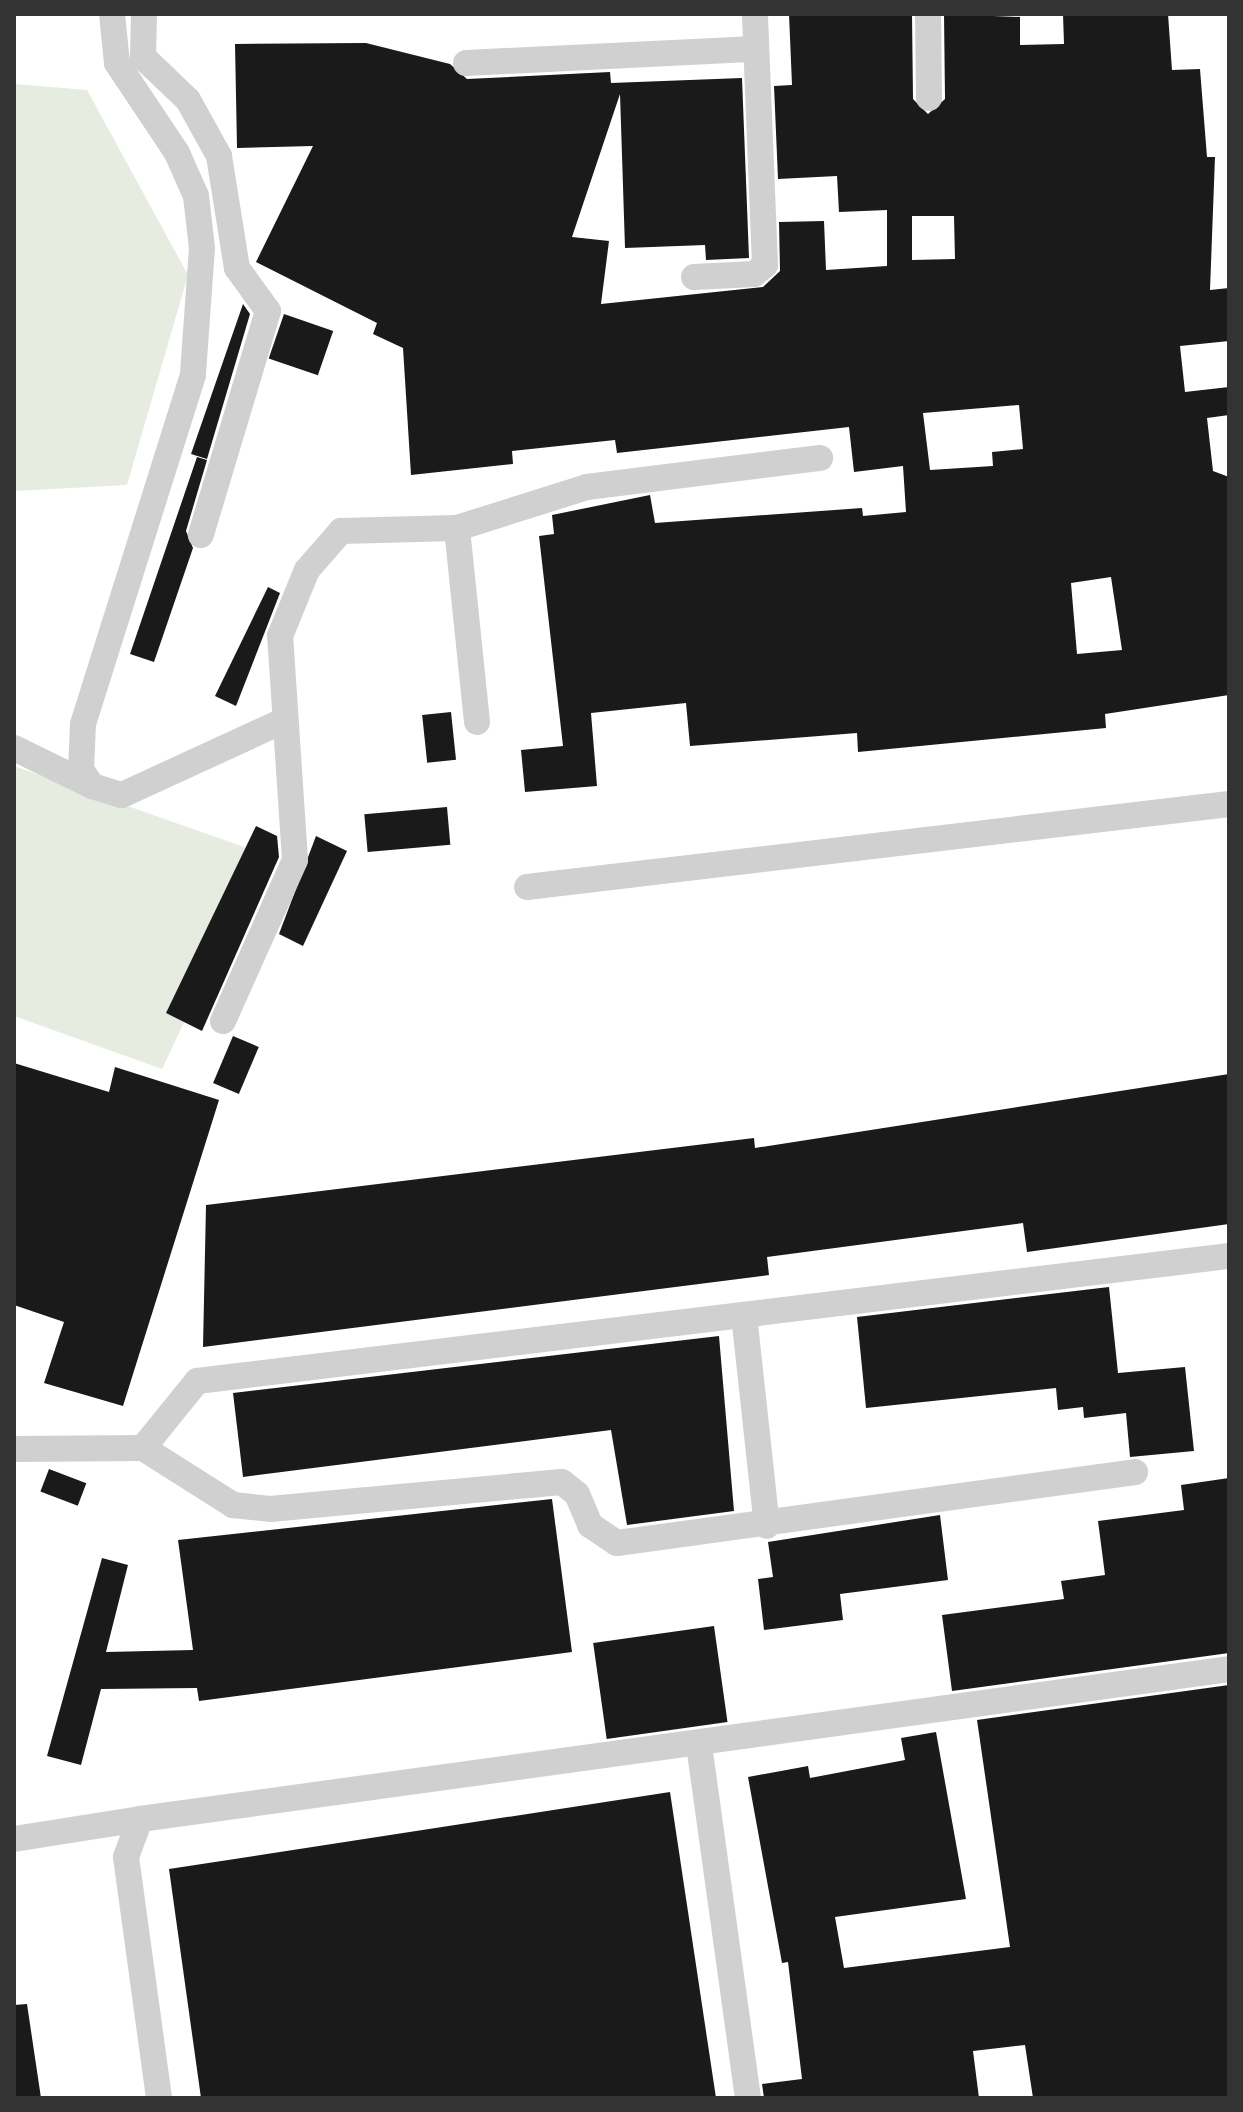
<!DOCTYPE html>
<html>
<head>
<meta charset="utf-8">
<style>
  body { margin:0 }
  #map { position:relative; width:1243px; height:2112px; overflow:hidden; background:#fff; font-family:Arial,sans-serif }
  div>[style] { position:absolute }
  .green>* { inset:0; background:#e6ecdf }
  .building>* { inset:0; background:#1a1a1a; transform-origin:0 0 }
  .minor>* { height:26px; margin:-13px; padding:0 13px; transform-origin:13px; border-radius:13px; background:#d0d0d0 }
  span { translate:-50% -50%; white-space:nowrap; text-align:center; line-height:1.15; -webkit-text-stroke:8px #fff; paint-order:stroke }
  .frame { position:absolute; inset:0; border:16px solid #333; pointer-events:none }
</style>
</head>
<body>
<div id="map">
  <div class="green">
    <i style="clip-path:polygon(14px 84px,87px 90px,188px 275px,127px 485px,14px 491px)"></i>
    <i style="clip-path:polygon(14px 766px,264px 854px,162px 1069px,14px 1016px)"></i>
  </div>
  <div class="building">
    <i style="clip-path:polygon(evenodd,789px 14px,912px 14px,913px 99px,928px 114px,945px 99px,944px 14px,1020px 17px,1020px 45px,1064px 44px,1063px 14px,1168px 14px,1172px 70px,1200px 69px,1207px 157px,1215px 157px,1210px 290px,1229px 288px,1229px 341px,1180px 346px,1185px 392px,1229px 387px,1229px 415px,1207px 418px,1213px 471px,1229px 477px,1229px 695px,1105px 714px,1106px 728px,858px 752px,857px 733px,690px 746px,686px 703px,591px 713px,597px 786px,525px 792px,521px 750px,563px 746px,539px 536px,554px 534px,552px 515px,650px 495px,655px 523px,862px 508px,863px 516px,906px 512px,903px 466px,854px 472px,849px 427px,617px 453px,615px 440px,512px 451px,513px 464px,411px 475px,403px 348px,373px 334px,377px 323px,256px 262px,313px 146px,237px 148px,235px 44px,366px 43px,450px 64px,467px 79px,610px 72px,611px 83px,742px 78px,749px 258px,706px 260px,705px 245px,625px 248px,620px 94px,572px 237px,609px 241px,601px 304px,763px 287px,780px 271px,779px 222px,824px 221px,826px 270px,887px 266px,887px 210px,839px 212px,837px 176px,778px 179px,774px 86px,792px 85px,789px 14px,912px 216px,954px 216px,955px 259px,912px 260px,912px 216px,789px 14px,1019px 405px,1023px 449px,992px 452px,993px 466px,930px 470px,923px 413px,1019px 405px,789px 14px,1111px 577px,1122px 650px,1077px 654px,1071px 583px,1111px 577px)"></i>
    <i style="clip-path:polygon(243px 304px,250px 314px,207px 459px,191px 454px)"></i>
    <i style="left:284px;top:314px;width:52px;height:47px;rotate:19deg"></i>
    <i style="clip-path:polygon(197px 457px,207px 460px,186px 531px,193px 548px,154px 662px,130px 654px)"></i>
    <i style="clip-path:polygon(268px 587px,280px 593px,236px 706px,215px 696px)"></i>
    <i style="left:451px;top:712px;width:48px;height:29px;rotate:84deg"></i>
    <i style="left:447px;top:807px;width:38px;height:83px;rotate:85deg"></i>
    <i style="clip-path:polygon(256px 826px,277px 836px,279px 857px,202px 1031px,166px 1013px)"></i>
    <i style="clip-path:polygon(316px 836px,347px 851px,303px 946px,279px 934px)"></i>
    <i style="left:233px;top:1036px;width:28px;height:51px;rotate:23deg"></i>
    <i style="clip-path:polygon(14px 1063px,109px 1092px,115px 1067px,219px 1100px,123px 1406px,44px 1383px,64px 1322px,14px 1305px)"></i>
    <i style="clip-path:polygon(1229px 1074px,1229px 1224px,1027px 1252px,1023px 1223px,767px 1257px,769px 1275px,203px 1347px,206px 1205px,754px 1138px,755px 1148px)"></i>
    <i style="clip-path:polygon(1109px 1287px,1118px 1373px,1185px 1367px,1194px 1451px,1130px 1457px,1126px 1413px,1084px 1418px,1083px 1407px,1058px 1410px,1056px 1388px,866px 1408px,857px 1317px)"></i>
    <i style="clip-path:polygon(719px 1336px,734px 1511px,627px 1525px,611px 1430px,243px 1477px,233px 1393px)"></i>
    <i style="left:49px;top:1469px;width:40px;height:24px;rotate:21deg"></i>
    <i style="clip-path:polygon(1229px 1478px,1229px 1653px,952px 1691px,942px 1615px,1064px 1599px,1061px 1581px,1105px 1575px,1098px 1521px,1184px 1510px,1181px 1485px)"></i>
    <i style="clip-path:polygon(552px 1499px,572px 1652px,199px 1701px,197px 1688px,101px 1689px,81px 1765px,47px 1756px,102px 1558px,128px 1565px,106px 1652px,193px 1650px,178px 1540px)"></i>
    <i style="clip-path:polygon(940px 1515px,948px 1580px,840px 1594px,843px 1620px,764px 1630px,758px 1579px,773px 1577px,768px 1542px)"></i>
    <i style="left:714px;top:1626px;width:97px;height:122px;rotate:82deg"></i>
    <i style="clip-path:polygon(1229px 1685px,1229px 2098px,1033px 2098px,1025px 2045px,973px 2051px,979px 2098px,764px 2098px,762px 2084px,802px 2079px,788px 1962px,782px 1963px,748px 1777px,808px 1766px,810px 1778px,905px 1760px,901px 1738px,936px 1732px,966px 1899px,835px 1917px,844px 1968px,1010px 1947px,977px 1720px)"></i>
    <i style="clip-path:polygon(670px 1792px,716px 2098px,201px 2098px,169px 1869px)"></i>
    <i style="clip-path:polygon(27px 2004px,41px 2098px,14px 2098px,14px 2005px)"></i>
  </div>
  <div class="minor">
    <i style="left:112px;top:14px;width:49px;rotate:84.2deg"></i>
    <i style="left:117px;top:63px;width:108px;rotate:56.3deg"></i>
    <i style="left:177px;top:153px;width:47px;rotate:66.2deg"></i>
    <i style="left:196px;top:196px;width:52px;rotate:83.4deg"></i>
    <i style="left:202px;top:248px;width:127px;rotate:94.1deg"></i>
    <i style="left:193px;top:375px;width:366px;rotate:107.5deg"></i>
    <i style="left:83px;top:724px;width:46px;rotate:92.5deg"></i>
    <i style="left:81px;top:770px;width:19px;rotate:55deg"></i>
    <i style="left:92px;top:786px;width:31px;rotate:17deg"></i>
    <i style="left:122px;top:795px;width:179px;rotate:-24.7deg"></i>
    <i style="left:144px;top:14px;width:43px;rotate:91.3deg"></i>
    <i style="left:143px;top:57px;width:62px;rotate:43.7deg"></i>
    <i style="left:188px;top:100px;width:64px;rotate:61deg"></i>
    <i style="left:219px;top:156px;width:113px;rotate:80.9deg"></i>
    <i style="left:237px;top:268px;width:53px;rotate:54.2deg"></i>
    <i style="left:268px;top:311px;width:234px;rotate:106.7deg"></i>
    <i style="left:928px;top:14px;width:84px;rotate:89.3deg"></i>
    <i style="left:466px;top:63px;width:289px;rotate:-2.8deg"></i>
    <i style="left:694px;top:277px;width:60px;rotate:-2.9deg"></i>
    <i style="left:754px;top:274px;width:14px;rotate:-39deg"></i>
    <i style="left:765px;top:265px;width:251px;rotate:-92.3deg"></i>
    <i style="left:477px;top:722px;width:195px;rotate:-95.9deg"></i>
    <i style="left:457px;top:528px;width:136px;rotate:-17.5deg"></i>
    <i style="left:587px;top:487px;width:235px;rotate:-7.1deg"></i>
    <i style="left:14px;top:748px;width:87px;rotate:26deg"></i>
    <i style="left:527px;top:887px;width:707px;rotate:-6.74deg"></i>
    <i style="left:223px;top:1021px;width:176px;rotate:-65.9deg"></i>
    <i style="left:295px;top:860px;width:225px;rotate:-93.8deg"></i>
    <i style="left:280px;top:636px;width:71px;rotate:-67.8deg"></i>
    <i style="left:307px;top:570px;width:52px;rotate:-48.9deg"></i>
    <i style="left:341px;top:531px;width:116px;rotate:-1.5deg"></i>
    <i style="left:744px;top:1315px;width:212px;rotate:83.8deg"></i>
    <i style="left:143px;top:1448px;width:107px;rotate:32.3deg"></i>
    <i style="left:233px;top:1505px;width:37px;rotate:6deg"></i>
    <i style="left:270px;top:1509px;width:293px;rotate:-5.3deg"></i>
    <i style="left:562px;top:1482px;width:19px;rotate:39deg"></i>
    <i style="left:577px;top:1494px;width:34px;rotate:67deg"></i>
    <i style="left:590px;top:1525px;width:32px;rotate:34deg"></i>
    <i style="left:617px;top:1543px;width:523px;rotate:-7.8deg"></i>
    <i style="left:14px;top:1449px;width:129px;rotate:-0.4deg"></i>
    <i style="left:143px;top:1448px;width:86px;rotate:-51.1deg"></i>
    <i style="left:197px;top:1381px;width:1040px;rotate:-6.91deg"></i>
    <i style="left:699px;top:1745px;width:356px;rotate:82.1deg"></i>
    <i style="left:14px;top:1839px;width:128px;rotate:-9deg"></i>
    <i style="left:159px;top:2098px;width:243px;rotate:-97.8deg"></i>
    <i style="left:126px;top:1857px;width:40px;rotate:-69.8deg"></i>
    <i style="left:140px;top:1819px;width:1099px;rotate:-7.84deg"></i>
  </div>
  <div class="frame"></div>
</div>
</body>
</html>
